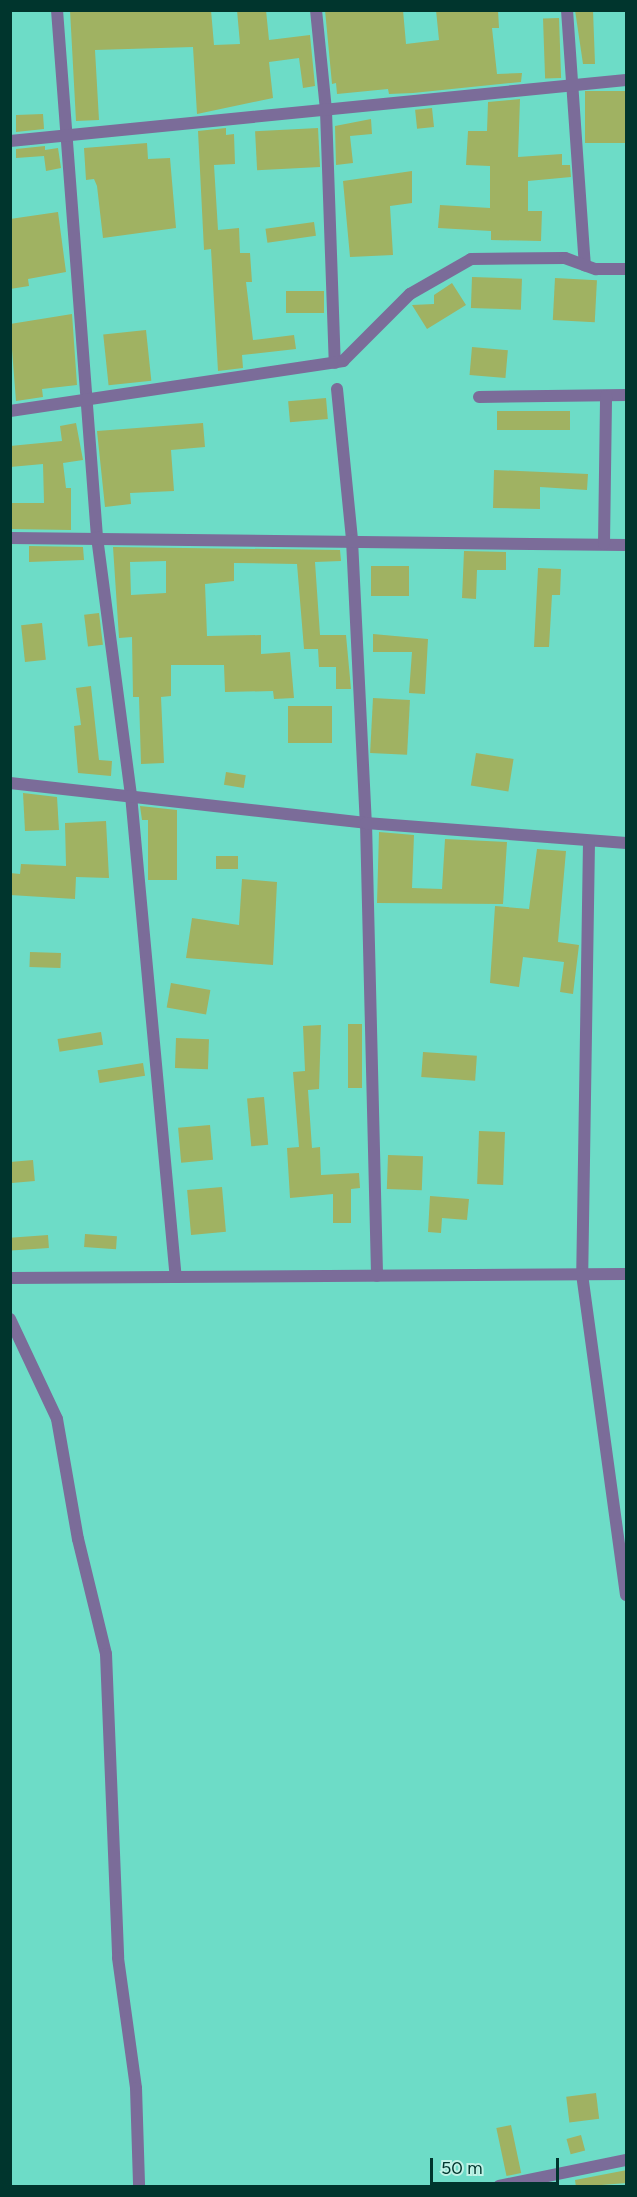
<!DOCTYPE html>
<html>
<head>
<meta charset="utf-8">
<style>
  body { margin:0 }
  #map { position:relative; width:637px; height:2197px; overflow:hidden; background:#6ddcc7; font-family:Figtree,sans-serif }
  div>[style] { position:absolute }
  .building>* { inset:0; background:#a0b262; transform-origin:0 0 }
  .minor>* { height:12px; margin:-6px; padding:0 6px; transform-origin:6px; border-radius:6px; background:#7b6c99 }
  .tertiary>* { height:12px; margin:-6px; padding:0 6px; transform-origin:6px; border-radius:6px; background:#7b6c99 }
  span { translate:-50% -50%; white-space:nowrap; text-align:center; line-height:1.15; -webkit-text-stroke:5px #c0f2e6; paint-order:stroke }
  .frame { position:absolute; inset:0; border:12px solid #00352d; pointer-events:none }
  .scale { position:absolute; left:430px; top:2158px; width:129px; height:27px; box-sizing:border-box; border:3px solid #00352d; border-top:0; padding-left:8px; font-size:18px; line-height:21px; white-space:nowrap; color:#00352d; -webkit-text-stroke:4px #c0f2e6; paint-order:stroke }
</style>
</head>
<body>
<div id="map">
  <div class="building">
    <i style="clip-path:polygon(70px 10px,211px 10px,214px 45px,240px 44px,237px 10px,266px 10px,269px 40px,310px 35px,315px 86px,303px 88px,299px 58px,269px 62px,273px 98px,197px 114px,193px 47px,95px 50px,99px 120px,76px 121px)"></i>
    <i style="clip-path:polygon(325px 10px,403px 10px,406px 44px,439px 40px,436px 10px,498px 10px,499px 28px,492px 28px,497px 74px,522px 73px,521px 82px,413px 93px,389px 94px,388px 89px,337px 94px,336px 83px,332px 84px)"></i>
    <i style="clip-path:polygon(575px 10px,593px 10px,595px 64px,583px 64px)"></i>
    <i style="left:559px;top:18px;width:60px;height:16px;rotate:88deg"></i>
    <i style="left:627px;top:91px;width:52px;height:42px;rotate:90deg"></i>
    <i style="clip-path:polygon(520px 99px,518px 157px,562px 154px,562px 165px,570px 165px,571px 177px,528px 181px,528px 211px,542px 211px,541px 241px,491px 240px,491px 231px,438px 228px,440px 205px,490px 208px,490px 166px,466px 165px,468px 131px,487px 131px,488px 102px)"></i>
    <i style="left:432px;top:108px;width:19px;height:17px;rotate:84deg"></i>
    <i style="clip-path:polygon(43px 114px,44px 129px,16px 132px,16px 115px)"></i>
    <i style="clip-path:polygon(371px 119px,372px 134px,350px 136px,353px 163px,336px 165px,335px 126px)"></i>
    <i style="clip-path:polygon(226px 128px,226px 135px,234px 134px,235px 164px,214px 165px,218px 230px,239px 228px,240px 253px,250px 253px,252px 282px,246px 282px,253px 340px,294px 335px,296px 349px,242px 355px,243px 368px,218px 371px,211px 249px,204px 250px,198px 131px)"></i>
    <i style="left:318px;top:128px;width:39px;height:63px;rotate:87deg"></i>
    <i style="clip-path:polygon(147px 143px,148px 159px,170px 158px,176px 228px,103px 238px,97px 186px,94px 179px,86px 180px,84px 148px)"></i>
    <i style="clip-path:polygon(45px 146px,45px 150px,58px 148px,61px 168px,46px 171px,44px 156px,16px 158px,16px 149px)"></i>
    <i style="clip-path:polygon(412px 171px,412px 203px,390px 206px,393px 255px,350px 257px,343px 181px)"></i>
    <i style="clip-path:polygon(58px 212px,66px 272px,28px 279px,29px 286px,10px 289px,10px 219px)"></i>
    <i style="left:314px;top:222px;width:14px;height:49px;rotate:82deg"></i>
    <i style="left:472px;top:277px;width:50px;height:31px;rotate:2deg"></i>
    <i style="left:555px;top:278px;width:42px;height:42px;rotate:3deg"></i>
    <i style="clip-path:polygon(452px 283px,466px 305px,427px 329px,412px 305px,434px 304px,434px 295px)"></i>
    <i style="left:286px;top:291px;width:38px;height:22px"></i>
    <i style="clip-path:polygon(72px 314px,77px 385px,42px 389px,43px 397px,16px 401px,10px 324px)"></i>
    <i style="left:146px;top:330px;width:51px;height:43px;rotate:84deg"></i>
    <i style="left:472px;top:347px;width:36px;height:28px;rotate:5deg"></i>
    <i style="left:326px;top:398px;width:21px;height:38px;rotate:85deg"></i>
    <i style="left:497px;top:411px;width:73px;height:19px"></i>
    <i style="clip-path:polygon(76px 423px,83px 460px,63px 463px,66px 488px,71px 488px,71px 530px,10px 529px,10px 503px,44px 503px,43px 464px,10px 467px,10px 446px,62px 441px,60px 426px)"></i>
    <i style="clip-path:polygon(203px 423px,205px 447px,171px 450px,174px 491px,130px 493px,131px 504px,105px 507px,97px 431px)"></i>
    <i style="clip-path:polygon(494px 470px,588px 474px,587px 490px,540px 487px,540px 509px,493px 508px)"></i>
    <i style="clip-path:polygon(29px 546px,83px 547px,84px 560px,29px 562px)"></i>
    <i style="clip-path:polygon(evenodd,113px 547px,340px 550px,341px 561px,315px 562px,320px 635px,346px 635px,351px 689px,336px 689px,336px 667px,319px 667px,318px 649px,304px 649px,297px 564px,234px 563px,234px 581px,205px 584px,207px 636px,261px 635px,261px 654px,290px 652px,294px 698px,274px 699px,273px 691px,225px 692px,224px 665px,171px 665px,171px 696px,161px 697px,164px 763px,141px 764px,139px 697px,133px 697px,132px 637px,119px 638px,113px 547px,166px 561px,166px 593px,131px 595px,130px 562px,166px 561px)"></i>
    <i style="clip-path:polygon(464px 551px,506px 552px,506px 570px,477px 570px,476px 599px,462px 598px)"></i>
    <i style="left:371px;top:566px;width:38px;height:30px"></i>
    <i style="clip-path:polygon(538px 568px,561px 569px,560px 595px,552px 595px,549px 647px,534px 647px)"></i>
    <i style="left:99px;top:613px;width:32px;height:15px;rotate:83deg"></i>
    <i style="left:42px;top:623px;width:37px;height:21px;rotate:84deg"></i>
    <i style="clip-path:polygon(373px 634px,428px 639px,425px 694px,409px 693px,412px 652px,373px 652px)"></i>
    <i style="clip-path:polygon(91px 686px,99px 760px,112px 761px,111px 776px,78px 773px,74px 726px,81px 725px,76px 688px)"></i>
    <i style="left:373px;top:698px;width:37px;height:55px;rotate:3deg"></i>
    <i style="left:288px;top:706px;width:44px;height:37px"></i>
    <i style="left:476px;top:753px;width:38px;height:33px;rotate:9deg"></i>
    <i style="left:226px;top:772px;width:20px;height:13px;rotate:9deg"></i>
    <i style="clip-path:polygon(23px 793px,57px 797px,59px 830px,25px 831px)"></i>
    <i style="clip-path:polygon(140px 806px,177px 810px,177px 880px,148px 880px,148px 820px,142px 820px)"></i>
    <i style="clip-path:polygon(106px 821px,109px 878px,76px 877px,75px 899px,10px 895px,10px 873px,20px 874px,21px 864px,66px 866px,65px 823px)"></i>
    <i style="clip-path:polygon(379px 832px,414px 835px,412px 888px,442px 889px,445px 839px,507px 842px,503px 904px,377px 903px)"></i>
    <i style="clip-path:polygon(537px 849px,566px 851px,558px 942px,579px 945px,573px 994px,560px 992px,564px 962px,523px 957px,519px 987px,490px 983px,495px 906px,529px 909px)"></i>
    <i style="left:216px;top:856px;width:22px;height:13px"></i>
    <i style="clip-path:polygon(242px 879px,277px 882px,273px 965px,186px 958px,192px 918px,239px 925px)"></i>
    <i style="left:30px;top:952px;width:31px;height:15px;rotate:2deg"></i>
    <i style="left:171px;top:983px;width:40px;height:25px;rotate:10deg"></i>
    <i style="left:348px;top:1024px;width:14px;height:64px"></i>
    <i style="clip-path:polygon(321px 1025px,319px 1089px,308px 1090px,312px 1148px,320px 1147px,321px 1175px,359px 1173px,360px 1188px,351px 1189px,351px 1223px,333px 1223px,333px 1194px,290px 1198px,287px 1148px,299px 1147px,293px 1072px,305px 1071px,303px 1026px)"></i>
    <i style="left:101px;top:1032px;width:13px;height:44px;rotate:81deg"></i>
    <i style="left:176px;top:1038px;width:33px;height:30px;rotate:2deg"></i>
    <i style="left:423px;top:1052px;width:54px;height:25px;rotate:4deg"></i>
    <i style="left:143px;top:1063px;width:13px;height:46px;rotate:81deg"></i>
    <i style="left:264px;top:1097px;width:48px;height:17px;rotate:85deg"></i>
    <i style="left:210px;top:1125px;width:35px;height:32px;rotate:85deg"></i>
    <i style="left:479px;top:1131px;width:26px;height:53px;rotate:2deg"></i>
    <i style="left:388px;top:1155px;width:35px;height:34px;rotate:2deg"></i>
    <i style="left:33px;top:1160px;width:21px;height:23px;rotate:85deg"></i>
    <i style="left:222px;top:1187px;width:45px;height:35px;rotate:85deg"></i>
    <i style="clip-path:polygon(430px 1196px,469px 1199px,467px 1220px,442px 1218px,441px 1233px,428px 1232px)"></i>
    <i style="left:85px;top:1234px;width:32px;height:13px;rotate:4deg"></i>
    <i style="left:48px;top:1235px;width:13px;height:38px;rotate:86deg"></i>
    <i style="left:596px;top:2093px;width:26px;height:30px;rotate:83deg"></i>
    <i style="left:511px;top:2125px;width:49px;height:15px;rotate:78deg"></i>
    <i style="left:581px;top:2135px;width:16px;height:15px;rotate:75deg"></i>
    <i style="clip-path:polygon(627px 2170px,627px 2183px,576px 2187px,575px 2180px)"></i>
  </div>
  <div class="minor">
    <i style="left:57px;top:10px;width:529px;rotate:85.66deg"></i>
    <i style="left:97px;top:537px;width:260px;rotate:82.5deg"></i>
    <i style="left:131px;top:795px;width:484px;rotate:84.7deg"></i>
    <i style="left:316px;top:10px;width:101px;rotate:84.3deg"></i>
    <i style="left:326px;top:111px;width:252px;rotate:88deg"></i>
    <i style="left:567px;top:10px;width:256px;rotate:86deg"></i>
    <i style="left:10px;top:141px;width:619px;rotate:-5.66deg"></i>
    <i style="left:337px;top:389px;width:152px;rotate:84.3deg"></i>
    <i style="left:352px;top:540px;width:283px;rotate:87.2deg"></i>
    <i style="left:366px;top:823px;width:453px;rotate:88.6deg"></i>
    <i style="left:479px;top:397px;width:147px;rotate:-0.8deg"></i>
    <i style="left:10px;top:411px;width:337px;rotate:-8.5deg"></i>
    <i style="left:343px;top:361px;width:95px;rotate:-45deg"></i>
    <i style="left:410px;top:294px;width:70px;rotate:-29.8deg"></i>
    <i style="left:471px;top:259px;width:94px;rotate:-0.6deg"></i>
    <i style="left:565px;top:258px;width:33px;rotate:20deg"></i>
    <i style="left:596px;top:269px;width:30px"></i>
    <i style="left:10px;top:538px;width:616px;rotate:0.65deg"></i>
    <i style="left:604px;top:544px;width:148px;rotate:-89.2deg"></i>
    <i style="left:10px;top:783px;width:358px;rotate:6.4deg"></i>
    <i style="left:366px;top:823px;width:261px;rotate:4.4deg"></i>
    <i style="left:589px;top:842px;width:432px;rotate:90.9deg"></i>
    <i style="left:582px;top:1274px;width:324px;rotate:82.2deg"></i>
    <i style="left:10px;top:1278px;width:616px;rotate:-0.37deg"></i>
    <i style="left:499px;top:2186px;width:130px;rotate:-11.6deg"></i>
  </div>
  <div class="tertiary">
    <i style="left:10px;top:1319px;width:110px;rotate:64.8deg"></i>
    <i style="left:57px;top:1419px;width:122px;rotate:80.1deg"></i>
    <i style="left:78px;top:1539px;width:118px;rotate:76.3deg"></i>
    <i style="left:106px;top:1654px;width:304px;rotate:87.7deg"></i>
    <i style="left:118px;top:1958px;width:131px;rotate:82.1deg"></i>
    <i style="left:136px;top:2088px;width:98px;rotate:88.2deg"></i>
  </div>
  <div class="frame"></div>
  <div class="scale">50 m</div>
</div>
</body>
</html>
